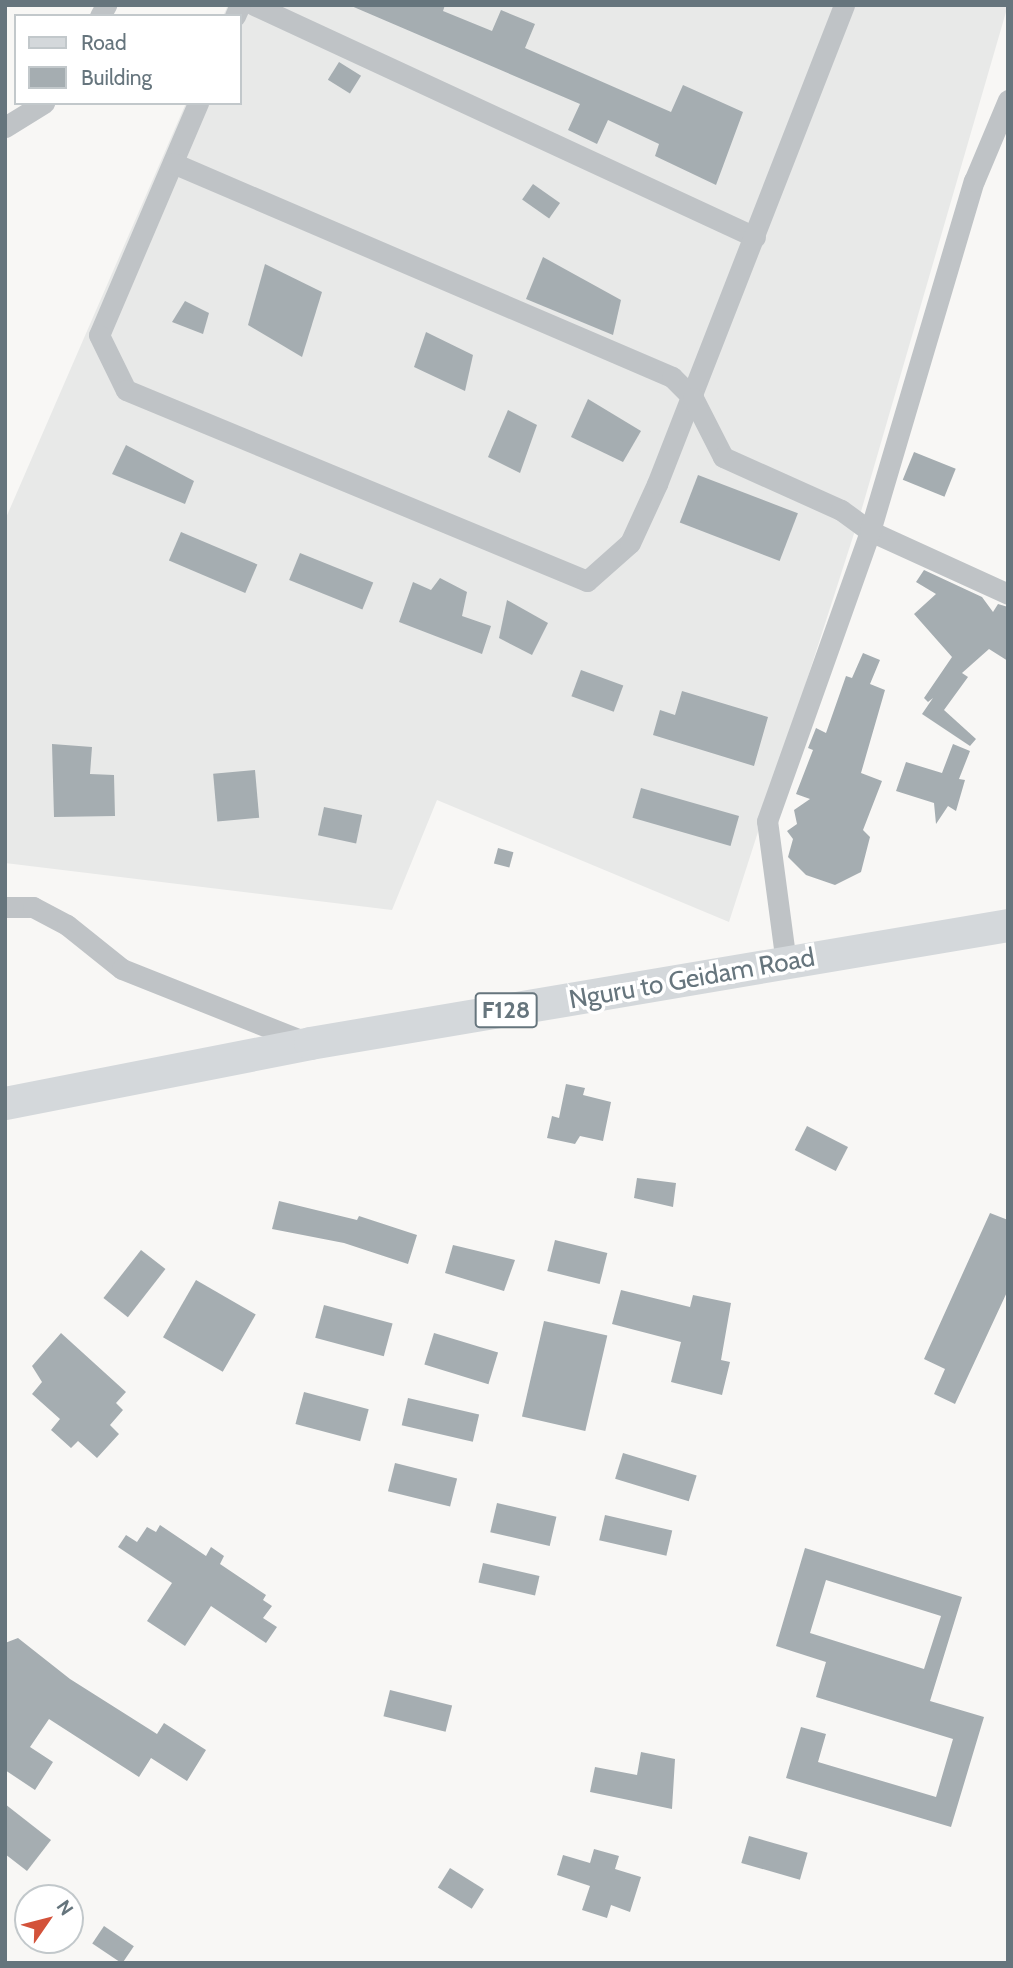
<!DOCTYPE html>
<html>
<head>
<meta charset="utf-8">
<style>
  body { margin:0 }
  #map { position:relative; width:1013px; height:1968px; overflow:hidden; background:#f8f7f5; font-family:Cabin,sans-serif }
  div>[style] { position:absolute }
  .built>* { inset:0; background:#e8e9e8 }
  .building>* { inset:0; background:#a5adb1; transform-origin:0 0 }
  .street>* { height:21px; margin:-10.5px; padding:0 10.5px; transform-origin:10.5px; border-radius:10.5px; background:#bfc3c6 }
  .primary>* { height:33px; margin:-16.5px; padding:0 16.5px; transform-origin:16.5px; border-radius:16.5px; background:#d4d8db }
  span { translate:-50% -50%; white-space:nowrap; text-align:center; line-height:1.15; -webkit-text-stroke:7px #fff; paint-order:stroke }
  .shield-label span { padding:2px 5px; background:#fff; border:2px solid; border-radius:5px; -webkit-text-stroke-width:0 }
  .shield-label { font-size:24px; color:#66757d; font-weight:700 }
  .street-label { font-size:26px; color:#66757d }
  .frame { position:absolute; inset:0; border:7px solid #66757d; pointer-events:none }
  .legend { position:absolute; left:14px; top:14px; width:228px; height:91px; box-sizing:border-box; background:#fff; border:2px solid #c2c8cb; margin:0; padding:9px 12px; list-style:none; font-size:21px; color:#66757d }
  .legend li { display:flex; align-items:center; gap:14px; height:35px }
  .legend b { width:35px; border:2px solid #c2c8cb }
  .north { position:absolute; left:14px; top:1884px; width:70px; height:70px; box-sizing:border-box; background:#fff; border:2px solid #c2c8cb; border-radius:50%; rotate:55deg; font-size:19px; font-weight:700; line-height:28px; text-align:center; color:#66757d }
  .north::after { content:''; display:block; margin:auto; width:24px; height:32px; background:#d3523a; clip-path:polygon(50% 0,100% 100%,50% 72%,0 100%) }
</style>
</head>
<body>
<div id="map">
  <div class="built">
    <i style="clip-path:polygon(228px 5px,1008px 5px,860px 515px,729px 922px,437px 800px,392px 910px,5px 863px,5px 520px,186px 103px,240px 103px,240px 16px,223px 16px)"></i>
  </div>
  <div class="building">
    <i style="clip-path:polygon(349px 5px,445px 5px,443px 11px,492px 31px,501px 10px,535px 24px,525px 48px,671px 112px,683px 85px,743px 112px,716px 185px,655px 156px,659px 144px,608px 120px,597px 144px,568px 130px,580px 104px)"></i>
    <i style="left:339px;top:62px;width:26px;height:21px;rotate:32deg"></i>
    <i style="left:533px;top:184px;width:33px;height:19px;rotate:35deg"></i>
    <i style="clip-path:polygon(543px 257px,621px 300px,613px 335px,526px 299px)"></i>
    <i style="clip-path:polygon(265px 264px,322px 292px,302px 357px,248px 325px)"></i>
    <i style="clip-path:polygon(185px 301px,209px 313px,203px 334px,172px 322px)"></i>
    <i style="clip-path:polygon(426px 332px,473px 355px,465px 391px,414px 367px)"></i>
    <i style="clip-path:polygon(588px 399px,641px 431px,623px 462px,571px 437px)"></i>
    <i style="clip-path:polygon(508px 410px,537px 425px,520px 473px,488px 457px)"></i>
    <i style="clip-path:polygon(126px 445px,194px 481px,185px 504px,112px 474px)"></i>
    <i style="left:914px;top:452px;width:45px;height:30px;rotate:22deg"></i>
    <i style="left:698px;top:475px;width:107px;height:51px;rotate:21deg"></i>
    <i style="left:181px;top:532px;width:83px;height:31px;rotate:23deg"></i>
    <i style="left:300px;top:553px;width:79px;height:29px;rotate:22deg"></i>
    <i style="clip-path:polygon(924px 570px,982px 597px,993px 612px,998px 604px,1008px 607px,1008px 661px,989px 649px,962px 673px,968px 677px,944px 710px,976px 739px,970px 746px,922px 714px,933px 698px,928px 702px,924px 698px,952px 657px,914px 614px,936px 594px,916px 582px)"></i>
    <i style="clip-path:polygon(440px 578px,467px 592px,462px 616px,491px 626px,482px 654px,399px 622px,413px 582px,431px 590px)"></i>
    <i style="clip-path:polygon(507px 600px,548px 623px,532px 655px,499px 638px)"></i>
    <i style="clip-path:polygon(863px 653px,880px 660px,870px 684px,885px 690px,861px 773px,882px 781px,863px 830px,870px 837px,861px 872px,835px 885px,806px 875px,788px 857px,793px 839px,787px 831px,797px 824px,794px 810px,810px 799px,796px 794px,813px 750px,808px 748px,816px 728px,826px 733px,846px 676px,852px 678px)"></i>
    <i style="left:581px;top:670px;width:45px;height:28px;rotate:20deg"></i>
    <i style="clip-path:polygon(682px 691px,768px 717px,754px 766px,653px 735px,660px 710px,675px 715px)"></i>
    <i style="clip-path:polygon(52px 744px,92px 747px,90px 774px,114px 775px,115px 816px,54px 817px)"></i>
    <i style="clip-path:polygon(953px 744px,970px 751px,959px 779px,965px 780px,956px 811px,948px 806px,936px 824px,934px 803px,896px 791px,906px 762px,942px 773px)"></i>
    <i style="left:255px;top:770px;width:48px;height:42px;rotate:85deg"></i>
    <i style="left:641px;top:788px;width:102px;height:31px;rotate:16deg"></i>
    <i style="left:324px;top:807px;width:39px;height:29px;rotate:12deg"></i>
    <i style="left:498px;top:848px;width:16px;height:16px;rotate:15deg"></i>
    <i style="clip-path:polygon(566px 1084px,585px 1088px,583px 1095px,611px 1102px,603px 1141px,580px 1136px,575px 1144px,547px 1138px,552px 1116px,559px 1118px)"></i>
    <i style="left:807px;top:1126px;width:46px;height:27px;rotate:27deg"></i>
    <i style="clip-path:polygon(637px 1178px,676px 1183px,673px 1207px,634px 1198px)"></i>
    <i style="clip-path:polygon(279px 1201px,357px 1220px,359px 1216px,417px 1235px,408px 1264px,344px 1243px,272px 1229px)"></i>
    <i style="clip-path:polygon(990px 1213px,1008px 1220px,1008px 1290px,955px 1404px,934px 1394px,945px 1369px,924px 1359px)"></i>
    <i style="left:555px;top:1240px;width:54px;height:32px;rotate:14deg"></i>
    <i style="clip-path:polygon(453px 1245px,515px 1260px,504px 1291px,445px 1273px)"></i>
    <i style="left:141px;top:1250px;width:31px;height:61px;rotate:38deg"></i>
    <i style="left:196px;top:1280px;width:69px;height:66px;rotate:30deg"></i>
    <i style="clip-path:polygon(621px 1290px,690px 1307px,693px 1295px,731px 1303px,721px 1360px,730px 1362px,722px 1395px,671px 1382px,681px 1342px,612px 1324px)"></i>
    <i style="left:324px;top:1305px;width:71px;height:34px;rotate:15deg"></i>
    <i style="left:544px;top:1321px;width:65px;height:98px;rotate:13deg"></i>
    <i style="clip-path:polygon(61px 1333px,126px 1392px,116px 1403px,123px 1410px,110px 1425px,119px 1434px,97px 1458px,78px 1441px,71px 1448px,51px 1430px,60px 1419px,32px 1394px,42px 1382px,32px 1366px)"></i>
    <i style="left:434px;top:1333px;width:67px;height:33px;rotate:17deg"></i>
    <i style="left:304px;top:1392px;width:67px;height:33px;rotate:15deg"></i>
    <i style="left:408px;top:1398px;width:73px;height:28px;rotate:13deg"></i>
    <i style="left:623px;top:1453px;width:77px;height:27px;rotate:17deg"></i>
    <i style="left:395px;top:1463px;width:64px;height:29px;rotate:14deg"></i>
    <i style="left:497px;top:1503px;width:61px;height:30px;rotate:13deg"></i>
    <i style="left:605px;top:1515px;width:69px;height:26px;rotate:13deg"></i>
    <i style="clip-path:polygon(160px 1525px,206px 1556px,211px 1547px,224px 1556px,220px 1564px,266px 1595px,263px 1600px,272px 1606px,263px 1618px,277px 1627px,266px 1643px,211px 1606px,185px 1646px,147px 1621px,172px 1583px,118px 1547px,126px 1535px,137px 1542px,147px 1527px,156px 1532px)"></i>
    <i style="clip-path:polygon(evenodd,805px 1548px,962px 1597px,930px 1701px,984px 1717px,951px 1827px,786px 1778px,801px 1727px,826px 1734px,818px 1762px,936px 1797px,953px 1739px,816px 1697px,826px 1662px,776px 1646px,805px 1548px,826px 1580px,941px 1616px,924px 1669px,810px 1633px,826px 1580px)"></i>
    <i style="left:483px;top:1563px;width:58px;height:20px;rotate:13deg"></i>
    <i style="clip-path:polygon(18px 1638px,70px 1679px,157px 1734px,164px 1723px,206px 1750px,187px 1781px,151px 1758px,139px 1777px,49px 1719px,30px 1747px,53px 1762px,35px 1790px,5px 1770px,5px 1643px)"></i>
    <i style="left:390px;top:1690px;width:64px;height:27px;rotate:14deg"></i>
    <i style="clip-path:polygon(641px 1752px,675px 1759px,672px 1809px,590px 1792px,595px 1767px,637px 1775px)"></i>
    <i style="clip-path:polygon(5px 1804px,51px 1840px,27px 1871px,5px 1854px)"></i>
    <i style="left:749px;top:1836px;width:61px;height:28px;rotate:16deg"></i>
    <i style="clip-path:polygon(594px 1849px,619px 1856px,615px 1869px,641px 1877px,630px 1912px,611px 1905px,607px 1918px,582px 1910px,590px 1886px,557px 1875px,563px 1855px,590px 1863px)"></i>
    <i style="left:450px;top:1868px;width:40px;height:23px;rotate:32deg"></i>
    <i style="left:104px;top:1926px;width:36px;height:21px;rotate:34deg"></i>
  </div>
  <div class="street">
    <i style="left:254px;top:5px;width:552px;rotate:24.85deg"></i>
    <i style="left:100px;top:16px;width:13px;rotate:-61deg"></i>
    <i style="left:235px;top:16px;width:12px;rotate:-66deg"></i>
    <i style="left:198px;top:103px;width:252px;rotate:113.1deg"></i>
    <i style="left:99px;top:335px;width:61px;rotate:63.9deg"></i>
    <i style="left:126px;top:390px;width:499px;rotate:22.5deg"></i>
    <i style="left:587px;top:581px;width:57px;rotate:-41.5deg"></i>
    <i style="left:630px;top:543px;width:65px;rotate:-65.4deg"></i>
    <i style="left:657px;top:484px;width:514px;rotate:-68.67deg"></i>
    <i style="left:5px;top:127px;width:46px;rotate:-31.6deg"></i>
    <i style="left:173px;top:163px;width:543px;rotate:23.21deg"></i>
    <i style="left:672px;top:377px;width:30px;rotate:45deg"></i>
    <i style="left:693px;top:398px;width:66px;rotate:63deg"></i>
    <i style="left:723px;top:457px;width:129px;rotate:24.2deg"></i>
    <i style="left:841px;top:510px;width:36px;rotate:36deg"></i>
    <i style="left:870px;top:531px;width:152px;rotate:24.5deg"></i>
    <i style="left:5px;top:907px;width:28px"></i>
    <i style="left:33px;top:907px;width:38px;rotate:28deg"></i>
    <i style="left:67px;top:925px;width:70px;rotate:38.7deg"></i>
    <i style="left:122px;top:969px;width:197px;rotate:21.7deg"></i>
    <i style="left:786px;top:963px;width:143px;rotate:-97.6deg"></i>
    <i style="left:767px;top:821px;width:308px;rotate:-70.4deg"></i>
    <i style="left:870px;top:531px;width:365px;rotate:-73.5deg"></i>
    <i style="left:974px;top:181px;width:88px;rotate:-67.2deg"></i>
  </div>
  <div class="primary">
    <i style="left:5px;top:1103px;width:311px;rotate:-11.1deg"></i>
    <i style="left:310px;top:1043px;width:708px;rotate:-9.6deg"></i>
  </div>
  <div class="shield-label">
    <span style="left:506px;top:1010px">F128</span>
  </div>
  <div class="street-label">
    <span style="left:692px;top:979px;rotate:-10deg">Nguru to Geidam Road</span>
  </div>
  <div class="frame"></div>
  <ul class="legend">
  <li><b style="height:9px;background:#d4d8db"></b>Road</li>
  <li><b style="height:19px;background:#a5adb1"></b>Building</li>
  </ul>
  <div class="north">N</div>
</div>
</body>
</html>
